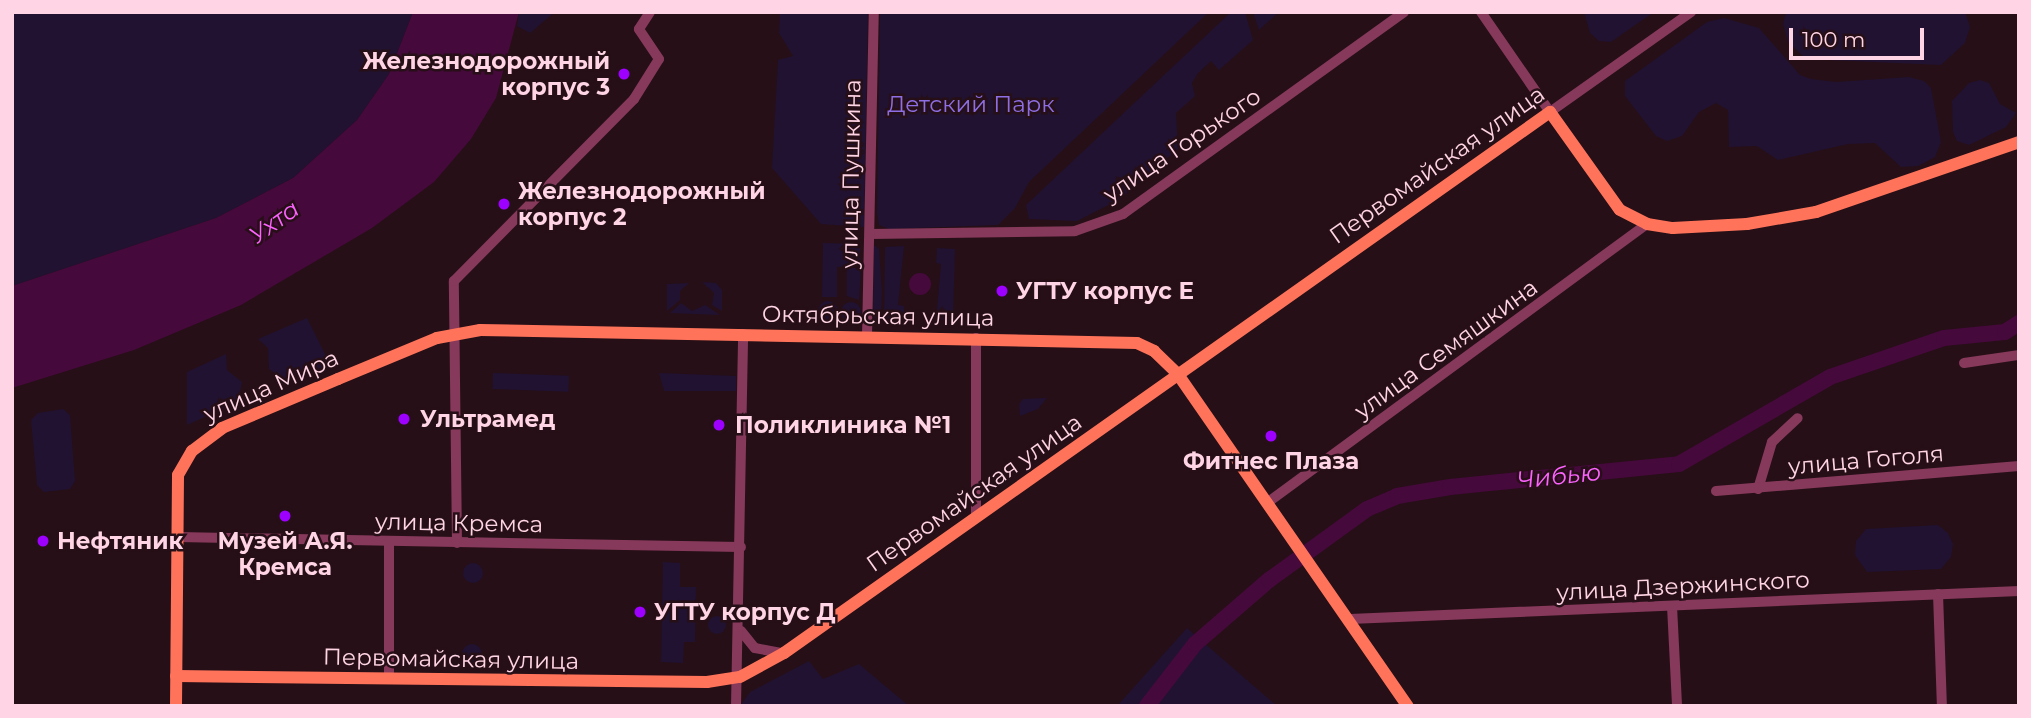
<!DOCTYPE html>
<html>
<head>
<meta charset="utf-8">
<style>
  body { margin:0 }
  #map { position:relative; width:2031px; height:718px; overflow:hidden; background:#260f16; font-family:Montserrat,sans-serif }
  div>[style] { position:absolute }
  .green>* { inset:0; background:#211231; transform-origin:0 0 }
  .round { border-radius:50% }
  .water>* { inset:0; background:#45093c }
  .river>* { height:16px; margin:-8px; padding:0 8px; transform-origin:8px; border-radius:8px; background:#45093c }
  .minor>* { height:10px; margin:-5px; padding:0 5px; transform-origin:5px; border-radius:5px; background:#86395b }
  .major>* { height:12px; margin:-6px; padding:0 6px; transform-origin:6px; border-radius:6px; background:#ff735b }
  .dots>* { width:19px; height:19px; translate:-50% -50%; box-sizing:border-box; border:4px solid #260f16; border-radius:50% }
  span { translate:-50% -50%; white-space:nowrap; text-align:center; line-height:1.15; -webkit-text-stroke:5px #260f16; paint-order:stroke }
  .poi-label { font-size:23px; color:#ffd4e4; font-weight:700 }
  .right { translate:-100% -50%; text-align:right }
  .left { translate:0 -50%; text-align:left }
  .park-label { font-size:23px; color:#8e6ee5 }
  .street-label { font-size:23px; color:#ffd4e4 }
  .water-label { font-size:24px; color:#fd62ff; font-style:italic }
  .frame { position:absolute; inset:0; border:14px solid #ffd4e4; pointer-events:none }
  .scale { position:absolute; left:1789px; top:28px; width:135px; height:32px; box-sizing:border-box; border:4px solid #ffd4e4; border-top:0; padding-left:9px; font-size:21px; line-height:24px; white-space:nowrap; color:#ffd4e4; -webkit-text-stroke:5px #260f16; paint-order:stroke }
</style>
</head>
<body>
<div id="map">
  <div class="green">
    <i style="clip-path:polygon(12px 12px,413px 12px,389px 74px,357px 120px,293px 178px,216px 218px,12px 286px)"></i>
    <i style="clip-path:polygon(519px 12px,555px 12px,530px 33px,517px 26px)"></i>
    <i style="clip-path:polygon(780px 12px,868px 12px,864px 227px,821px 224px,772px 168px,778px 60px,793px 56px,779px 33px)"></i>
    <i style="clip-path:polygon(880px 12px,1209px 12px,1029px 182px,1015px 208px,998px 225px,889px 229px,879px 225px,877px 213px)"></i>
    <i style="clip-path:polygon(1231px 12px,1245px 12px,1253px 40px,1219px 70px,1211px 61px,1198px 73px,1192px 83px,1195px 96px,1176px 113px,1178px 149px,1120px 199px,1077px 221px,1029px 219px,1026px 205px)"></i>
    <i style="clip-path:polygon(1253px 12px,1279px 12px,1259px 30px)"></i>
    <i style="clip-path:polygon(1584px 12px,1654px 12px,1611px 42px,1599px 41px,1590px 33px)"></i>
    <i style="clip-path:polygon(1786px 12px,1965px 12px,1970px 27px,1965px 43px,1941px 65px,1806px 59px,1788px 42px,1783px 24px)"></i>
    <i style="clip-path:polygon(1724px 18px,1759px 28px,1800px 75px,1811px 79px,1836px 82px,1909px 77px,1924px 81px,1931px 88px,1941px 142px,1935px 157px,1918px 166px,1901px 167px,1875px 143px,1848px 144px,1778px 160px,1757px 146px,1729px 147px,1728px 110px,1716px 103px,1699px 112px,1682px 136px,1667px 141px,1656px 136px,1625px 96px,1625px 81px,1707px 22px)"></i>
    <i style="clip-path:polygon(1980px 80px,1989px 83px,2000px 104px,2016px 113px,2006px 127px,1969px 145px,1957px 141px,1953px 132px,1952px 101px,1969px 83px)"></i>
    <i style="clip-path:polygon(823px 243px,860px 244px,860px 265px,837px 267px,837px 297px,822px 297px)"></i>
    <i style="clip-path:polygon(874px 245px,879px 249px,882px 291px,881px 321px,873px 324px)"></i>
    <i style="clip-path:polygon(904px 246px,898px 305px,904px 306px,904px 320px,884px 319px,885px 247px)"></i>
    <i style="clip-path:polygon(937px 248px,955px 249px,953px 320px,936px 320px,941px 264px,936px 263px)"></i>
    <i style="clip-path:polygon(847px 268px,861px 268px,859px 300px,847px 296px)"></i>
    <i style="clip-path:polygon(702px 282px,716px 283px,722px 290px,722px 311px,712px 305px,714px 293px)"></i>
    <i style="clip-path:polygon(689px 283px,680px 291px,680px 300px,667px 311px,667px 284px)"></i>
    <i class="round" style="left:818px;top:301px;width:20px;height:20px"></i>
    <i class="round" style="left:841px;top:302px;width:20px;height:20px"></i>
    <i style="clip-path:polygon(681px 303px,692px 311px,705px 305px,720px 315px,670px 313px)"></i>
    <i style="clip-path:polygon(307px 318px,330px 364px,287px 382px,269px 369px,268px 348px,258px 339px)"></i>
    <i style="clip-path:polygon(226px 354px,227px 370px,242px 382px,238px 402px,187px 425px,187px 372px)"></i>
    <i style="left:493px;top:373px;width:76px;height:16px;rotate:2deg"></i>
    <i style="clip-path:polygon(659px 373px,736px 376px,736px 391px,664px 391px)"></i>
    <i style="clip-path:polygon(1047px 398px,1038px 409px,1020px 416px,1019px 404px,1023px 399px)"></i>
    <i style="clip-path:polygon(63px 409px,70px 415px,75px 481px,70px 489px,44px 492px,37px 485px,31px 420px,38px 413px)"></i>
    <i style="clip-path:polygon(1938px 525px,1948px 533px,1953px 544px,1951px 557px,1941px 569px,1867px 572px,1855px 555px,1856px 541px,1866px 529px)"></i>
    <i style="clip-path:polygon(663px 562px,680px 563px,680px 587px,696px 587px,695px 642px,684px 642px,683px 663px,661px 662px)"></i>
    <i class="round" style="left:463px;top:563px;width:20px;height:20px"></i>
    <i class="round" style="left:708px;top:616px;width:18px;height:18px"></i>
    <i style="clip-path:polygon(1187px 628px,1277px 706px,1117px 706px)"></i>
    <i class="round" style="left:462px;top:644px;width:20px;height:20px"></i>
    <i style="clip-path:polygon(809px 661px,823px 679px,859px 664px,909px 706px,740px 706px,750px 692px)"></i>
  </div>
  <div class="water">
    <i style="clip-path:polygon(413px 12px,519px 12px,496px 98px,471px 139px,434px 182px,372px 228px,241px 305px,134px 350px,12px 388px,12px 286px,216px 218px,293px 178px,357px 120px,389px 74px)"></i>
    <i class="round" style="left:909px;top:273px;width:22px;height:22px"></i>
  </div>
  <div class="river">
    <i style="left:1147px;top:706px;width:78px;rotate:-52.3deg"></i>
    <i style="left:1195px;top:644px;width:98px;rotate:-40.9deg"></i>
    <i style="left:1269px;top:580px;width:121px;rotate:-35.9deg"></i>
    <i style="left:1367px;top:509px;width:33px;rotate:-23deg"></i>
    <i style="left:1397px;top:496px;width:54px;rotate:-9.6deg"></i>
    <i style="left:1450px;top:487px;width:230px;rotate:-5.7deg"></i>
    <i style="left:1679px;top:464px;width:174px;rotate:-29.9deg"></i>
    <i style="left:1830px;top:377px;width:120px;rotate:-18.9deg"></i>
    <i style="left:1944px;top:338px;width:61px;rotate:-5.6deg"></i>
    <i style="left:2005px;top:332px;width:17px;rotate:-33deg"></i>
  </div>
  <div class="minor">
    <i style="left:1481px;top:12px;width:121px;rotate:55.4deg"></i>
    <i style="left:1550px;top:112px;width:173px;rotate:-35.3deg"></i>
    <i style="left:870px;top:234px;width:205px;rotate:-0.8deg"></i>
    <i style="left:1075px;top:231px;width:51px;rotate:-19.5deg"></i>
    <i style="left:1123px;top:214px;width:346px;rotate:-35.7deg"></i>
    <i style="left:867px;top:336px;width:324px;rotate:-88.8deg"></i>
    <i style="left:1964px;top:363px;width:56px;rotate:-8.3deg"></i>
    <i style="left:1758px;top:489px;width:49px;rotate:-73.4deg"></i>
    <i style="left:1772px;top:442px;width:35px;rotate:-43deg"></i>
    <i style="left:1716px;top:491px;width:304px;rotate:-4.7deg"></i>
    <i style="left:1267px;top:503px;width:471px;rotate:-36.3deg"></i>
    <i style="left:976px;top:517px;width:179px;rotate:-90deg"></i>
    <i style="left:177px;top:537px;width:564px;rotate:1.02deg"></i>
    <i style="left:457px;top:543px;width:262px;rotate:-90.7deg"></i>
    <i style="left:454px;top:281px;width:256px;rotate:-45.3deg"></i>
    <i style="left:634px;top:99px;width:47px;rotate:-58deg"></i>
    <i style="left:659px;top:59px;width:36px;rotate:-124deg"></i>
    <i style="left:639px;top:29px;width:20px;rotate:-57deg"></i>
    <i style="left:1938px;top:594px;width:112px;rotate:88deg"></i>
    <i style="left:1672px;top:606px;width:100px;rotate:87.1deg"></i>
    <i style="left:1350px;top:619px;width:670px;rotate:-2.4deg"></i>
    <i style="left:741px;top:631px;width:22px;rotate:51deg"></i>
    <i style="left:755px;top:648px;width:25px;rotate:11deg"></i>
    <i style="left:389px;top:679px;width:138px;rotate:-90deg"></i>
    <i style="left:736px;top:706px;width:372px;rotate:-88.9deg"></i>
  </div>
  <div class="major">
    <i style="left:176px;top:676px;width:531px;rotate:0.65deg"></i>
    <i style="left:707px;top:682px;width:33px;rotate:-9deg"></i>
    <i style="left:740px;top:677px;width:50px;rotate:-28.6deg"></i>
    <i style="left:784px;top:653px;width:938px;rotate:-35.23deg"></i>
    <i style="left:1550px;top:112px;width:120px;rotate:54.5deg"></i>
    <i style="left:1620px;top:210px;width:30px;rotate:27deg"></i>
    <i style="left:1647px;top:224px;width:26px;rotate:9deg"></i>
    <i style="left:1673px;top:228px;width:74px;rotate:-3.1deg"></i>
    <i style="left:1747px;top:224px;width:70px;rotate:-9.9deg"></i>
    <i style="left:1816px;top:212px;width:215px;rotate:-19deg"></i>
    <i style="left:176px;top:706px;width:231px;rotate:-89.5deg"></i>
    <i style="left:178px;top:475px;width:28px;rotate:-60deg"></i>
    <i style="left:192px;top:451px;width:38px;rotate:-37deg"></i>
    <i style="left:222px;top:428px;width:126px;rotate:-22.9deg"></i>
    <i style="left:338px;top:379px;width:107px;rotate:-22.5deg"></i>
    <i style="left:437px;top:338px;width:44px;rotate:-10.5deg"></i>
    <i style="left:480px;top:330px;width:657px;rotate:1.13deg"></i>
    <i style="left:1137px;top:343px;width:19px;rotate:25deg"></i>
    <i style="left:1154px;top:351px;width:32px;rotate:44deg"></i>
    <i style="left:1177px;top:373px;width:405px;rotate:55.3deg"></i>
  </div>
  <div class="dots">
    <i style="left:624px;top:74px;background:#9e00ff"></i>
    <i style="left:504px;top:204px;background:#9e00ff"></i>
    <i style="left:1002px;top:291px;background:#9e00ff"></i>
    <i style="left:404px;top:419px;background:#9e00ff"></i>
    <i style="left:719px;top:425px;background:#9e00ff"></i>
    <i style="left:1271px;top:436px;background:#9e00ff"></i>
    <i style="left:285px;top:516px;background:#9e00ff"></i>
    <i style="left:43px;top:541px;background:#9e00ff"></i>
    <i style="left:640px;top:612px;background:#9e00ff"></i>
  </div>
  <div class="poi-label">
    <span class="right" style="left:610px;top:74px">Железнодорожный<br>корпус 3</span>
    <span class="left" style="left:518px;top:204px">Железнодорожный<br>корпус 2</span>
    <span class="left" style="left:1016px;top:291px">УГТУ корпус Е</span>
    <span class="left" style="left:420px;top:419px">Ультрамед</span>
    <span class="left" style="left:735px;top:425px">Поликлиника №1</span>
    <span style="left:1271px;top:461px">Фитнес Плаза</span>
    <span class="left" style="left:57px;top:541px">Нефтяник</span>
    <span style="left:285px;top:554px">Музей А.Я.<br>Кремса</span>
    <span class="left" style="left:654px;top:612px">УГТУ корпус Д</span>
  </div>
  <div class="park-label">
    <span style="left:971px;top:104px">Детский Парк</span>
  </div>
  <div class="street-label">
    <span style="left:1182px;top:145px;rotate:-34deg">улица Горького</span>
    <span style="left:1437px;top:165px;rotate:-35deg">Первомайская улица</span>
    <span style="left:851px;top:174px;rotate:-89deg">улица Пушкина</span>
    <span style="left:878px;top:316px;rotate:1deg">Октябрьская улица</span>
    <span style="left:1446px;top:349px;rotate:-36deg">улица Семяшкина</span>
    <span style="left:271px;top:386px;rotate:-24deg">улица Мира</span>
    <span style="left:1866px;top:460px;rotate:-5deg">улица Гоголя</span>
    <span style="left:974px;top:493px;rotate:-35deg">Первомайская улица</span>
    <span style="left:459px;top:523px;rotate:1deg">улица Кремса</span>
    <span style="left:1683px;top:586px;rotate:-3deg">улица Дзержинского</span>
    <span style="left:451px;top:659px;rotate:1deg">Первомайская улица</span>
  </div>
  <div class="water-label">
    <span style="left:274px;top:222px;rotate:-36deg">Ухта</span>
    <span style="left:1559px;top:476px;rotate:-6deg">Чибью</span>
  </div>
  <div class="frame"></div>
  <div class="scale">100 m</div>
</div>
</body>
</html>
